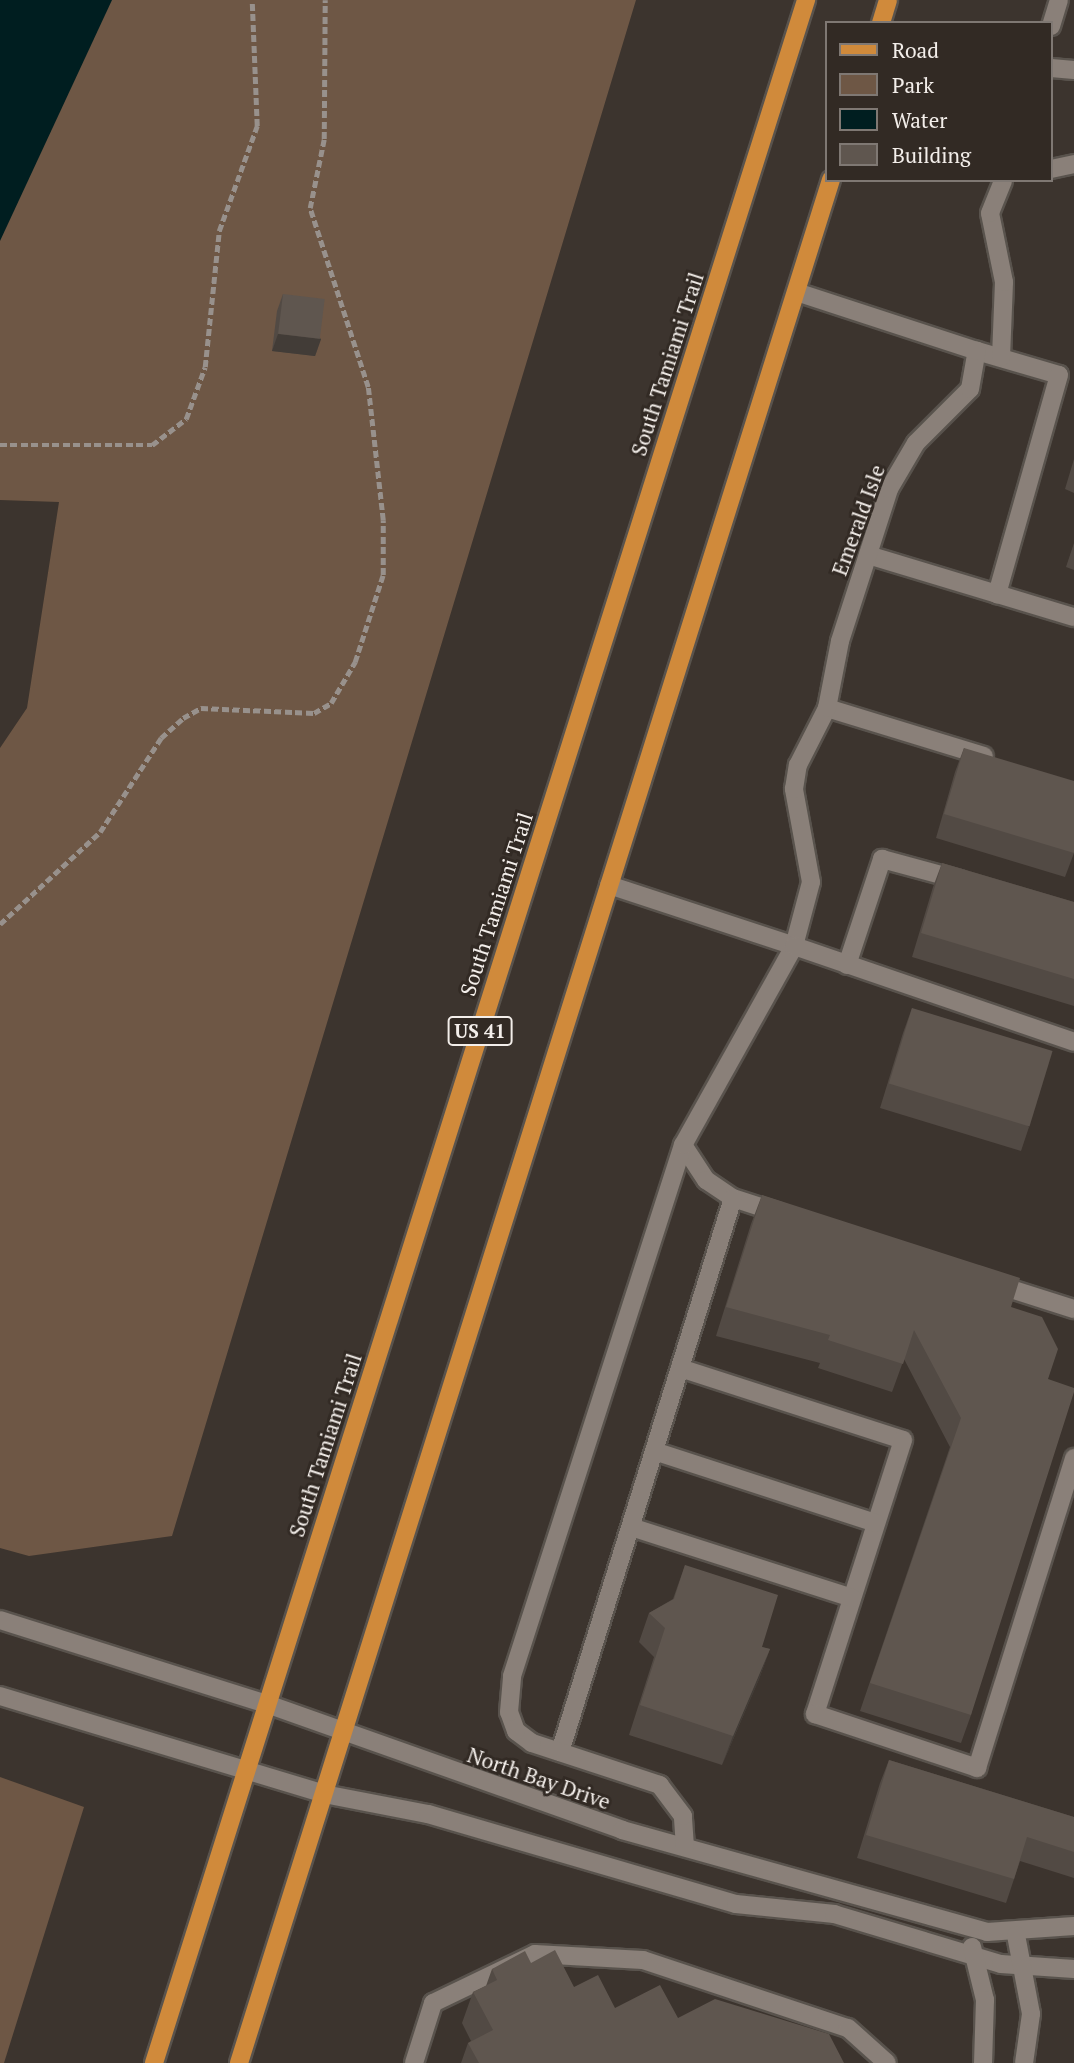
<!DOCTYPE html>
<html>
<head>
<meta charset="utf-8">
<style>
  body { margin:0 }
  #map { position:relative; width:1074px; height:2063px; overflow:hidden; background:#3c342e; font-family:"PT Serif",serif }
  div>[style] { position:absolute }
  .green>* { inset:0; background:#6e5745 }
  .water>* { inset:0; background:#001e20 }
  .path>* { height:4.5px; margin-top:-2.25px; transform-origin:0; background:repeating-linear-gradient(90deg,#98918c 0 7px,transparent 0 10.5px) }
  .roads { filter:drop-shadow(2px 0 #59534d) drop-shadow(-2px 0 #59534d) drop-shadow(0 2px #59534d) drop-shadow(0 -2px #59534d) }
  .minor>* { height:18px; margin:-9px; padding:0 9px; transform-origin:9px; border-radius:9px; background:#8a8079 }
  .major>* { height:18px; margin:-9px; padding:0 9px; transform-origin:9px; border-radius:9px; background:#d08a3b }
  .wall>* { inset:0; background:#524a44 }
  .shaded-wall>* { inset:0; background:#423c37 }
  .building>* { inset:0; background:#5f564f; transform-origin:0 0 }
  span { translate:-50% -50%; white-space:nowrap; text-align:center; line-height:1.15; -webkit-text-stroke:6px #322a24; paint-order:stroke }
  .shield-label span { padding:2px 5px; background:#322a24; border:2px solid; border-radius:5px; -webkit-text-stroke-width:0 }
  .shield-label { font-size:19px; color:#f3eeea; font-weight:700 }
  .street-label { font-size:21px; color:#f3eeea }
  .legend { position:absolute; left:825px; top:21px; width:228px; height:161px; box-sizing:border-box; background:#322a24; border:2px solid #7f7873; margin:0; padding:9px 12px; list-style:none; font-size:21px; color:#f3eeea }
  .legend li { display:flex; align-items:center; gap:14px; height:35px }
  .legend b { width:35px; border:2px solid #7f7873 }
</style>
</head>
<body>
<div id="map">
  <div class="green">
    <i style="clip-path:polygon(0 0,636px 0,172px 1536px,29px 1556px,0 1548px,0 748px,27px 708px,59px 502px,0 500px)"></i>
    <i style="clip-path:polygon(0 1777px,84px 1807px,4px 2063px,0 2063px)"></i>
  </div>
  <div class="water">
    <i style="clip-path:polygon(0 0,112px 0,0 241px)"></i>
  </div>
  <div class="path">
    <i style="left:0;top:445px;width:152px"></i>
    <i style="left:152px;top:445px;width:43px;rotate:-37.4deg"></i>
    <i style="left:186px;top:419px;width:55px;rotate:-69.9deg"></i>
    <i style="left:205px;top:367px;width:137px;rotate:-84.1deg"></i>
    <i style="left:219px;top:231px;width:112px;rotate:-70.1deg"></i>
    <i style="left:257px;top:126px;width:126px;rotate:-92.3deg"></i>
    <i style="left:0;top:924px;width:136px;rotate:-42.6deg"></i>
    <i style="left:100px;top:832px;width:112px;rotate:-57deg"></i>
    <i style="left:161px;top:738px;width:30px;rotate:-42deg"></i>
    <i style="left:183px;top:718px;width:21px;rotate:-29deg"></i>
    <i style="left:201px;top:708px;width:113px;rotate:2.5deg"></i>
    <i style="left:314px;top:713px;width:20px;rotate:-30deg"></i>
    <i style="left:331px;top:703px;width:48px;rotate:-59.7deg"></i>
    <i style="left:355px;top:662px;width:91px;rotate:-72.2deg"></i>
    <i style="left:383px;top:575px;width:55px;rotate:-90deg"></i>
    <i style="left:383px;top:520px;width:134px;rotate:-96.4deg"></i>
    <i style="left:368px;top:387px;width:188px;rotate:-108deg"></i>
    <i style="left:310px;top:208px;width:70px;rotate:-78.5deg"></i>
    <i style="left:324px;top:139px;width:139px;rotate:-89.6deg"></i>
  </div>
  <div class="roads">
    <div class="minor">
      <i style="left:1051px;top:26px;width:27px;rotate:-73deg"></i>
      <i style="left:1051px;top:68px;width:23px;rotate:5deg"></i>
      <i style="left:1051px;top:169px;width:24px;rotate:-12deg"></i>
      <i style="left:977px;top:351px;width:85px;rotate:16.3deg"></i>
      <i style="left:1059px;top:375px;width:228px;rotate:105.8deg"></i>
      <i style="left:1001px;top:357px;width:75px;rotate:-87.7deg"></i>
      <i style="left:1004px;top:282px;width:70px;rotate:-101.5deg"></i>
      <i style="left:990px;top:213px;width:35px;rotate:-68deg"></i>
      <i style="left:868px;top:555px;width:215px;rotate:16.8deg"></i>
      <i style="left:827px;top:708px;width:164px;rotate:17deg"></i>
      <i style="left:609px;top:885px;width:195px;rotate:18.2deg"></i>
      <i style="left:794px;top:946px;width:66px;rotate:-75.1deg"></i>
      <i style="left:811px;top:882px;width:95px;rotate:-100.4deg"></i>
      <i style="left:794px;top:789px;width:24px;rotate:-81deg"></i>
      <i style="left:798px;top:765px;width:64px;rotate:-63deg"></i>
      <i style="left:827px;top:708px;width:68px;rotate:-79deg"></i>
      <i style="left:840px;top:641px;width:160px;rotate:-72.1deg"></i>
      <i style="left:889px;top:489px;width:53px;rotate:-59.6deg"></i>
      <i style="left:916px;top:443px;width:76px;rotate:-45deg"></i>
      <i style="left:970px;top:389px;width:39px;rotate:-80deg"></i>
      <i style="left:977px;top:351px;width:190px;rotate:-161.9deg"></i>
      <i style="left:847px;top:965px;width:112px;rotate:-71.7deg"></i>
      <i style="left:882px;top:859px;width:81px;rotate:15.1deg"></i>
      <i style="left:683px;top:1145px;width:42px;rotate:56.7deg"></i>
      <i style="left:706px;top:1180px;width:32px;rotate:34deg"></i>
      <i style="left:733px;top:1198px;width:48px;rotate:18.1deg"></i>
      <i style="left:995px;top:1284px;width:83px;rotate:17.6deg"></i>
      <i style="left:680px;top:1368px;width:234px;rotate:17.9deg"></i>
      <i style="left:903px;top:1440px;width:288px;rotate:107.8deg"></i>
      <i style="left:815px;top:1714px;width:171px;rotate:18.4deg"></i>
      <i style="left:977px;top:1768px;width:325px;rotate:-72.6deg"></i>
      <i style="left:654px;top:1451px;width:233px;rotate:18deg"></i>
      <i style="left:631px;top:1527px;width:232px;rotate:17.8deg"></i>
      <i style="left:0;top:1620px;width:280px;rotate:17.5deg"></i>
      <i style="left:267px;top:1704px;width:377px;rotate:19.5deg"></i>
      <i style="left:622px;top:1830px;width:379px;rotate:15.6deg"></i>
      <i style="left:987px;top:1932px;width:87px;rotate:-3.9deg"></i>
      <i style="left:0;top:1696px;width:338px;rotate:16.8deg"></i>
      <i style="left:324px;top:1794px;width:106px;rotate:10.9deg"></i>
      <i style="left:428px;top:1814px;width:321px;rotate:16.3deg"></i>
      <i style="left:736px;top:1904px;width:99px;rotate:5.8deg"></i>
      <i style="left:834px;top:1914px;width:174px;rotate:16.7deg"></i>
      <i style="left:1001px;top:1964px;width:73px;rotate:3.9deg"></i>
      <i style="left:560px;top:1752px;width:580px;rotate:-72.66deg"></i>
      <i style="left:685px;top:1847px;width:31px;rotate:-94deg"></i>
      <i style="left:683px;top:1816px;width:39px;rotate:-127deg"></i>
      <i style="left:660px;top:1785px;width:135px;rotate:-161.8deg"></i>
      <i style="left:532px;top:1743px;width:20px;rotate:-143deg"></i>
      <i style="left:516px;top:1731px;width:20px;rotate:-110deg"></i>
      <i style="left:509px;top:1712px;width:36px;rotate:-85deg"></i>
      <i style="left:512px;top:1676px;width:558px;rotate:-72.15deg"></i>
      <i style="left:683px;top:1145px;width:228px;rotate:-60.8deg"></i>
      <i style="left:794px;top:946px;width:296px;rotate:18.9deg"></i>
      <i style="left:1016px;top:1935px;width:80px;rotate:79.2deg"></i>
      <i style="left:1031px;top:2014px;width:49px;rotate:98.1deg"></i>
      <i style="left:972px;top:1947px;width:55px;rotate:76.2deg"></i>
      <i style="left:985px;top:2000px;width:63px;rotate:91.8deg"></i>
      <i style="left:414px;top:2063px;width:63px;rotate:-72.4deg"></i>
      <i style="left:433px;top:2003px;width:113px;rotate:-25.7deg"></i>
      <i style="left:535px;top:1954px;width:108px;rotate:3.2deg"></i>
      <i style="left:643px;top:1960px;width:216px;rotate:18.4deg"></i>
      <i style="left:848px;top:2028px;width:52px;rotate:41.9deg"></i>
    </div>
    <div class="major">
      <i style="left:881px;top:23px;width:24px;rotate:-73deg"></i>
      <i style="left:154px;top:2063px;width:2164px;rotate:-72.46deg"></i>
      <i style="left:239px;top:2063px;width:1974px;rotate:-72.55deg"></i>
    </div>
  </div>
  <div class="wall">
    <i style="clip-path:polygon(283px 294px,321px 339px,315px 356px,272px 351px,277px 311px)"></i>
    <i style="clip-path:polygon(1074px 459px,1074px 493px,1065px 489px)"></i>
    <i style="clip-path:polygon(1074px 543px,1074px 570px,1066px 567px)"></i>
    <i style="clip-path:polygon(964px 748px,1074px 853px,1065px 877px,936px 838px,955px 772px)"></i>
    <i style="clip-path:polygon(942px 863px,1074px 902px,1074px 1006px,912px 957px,933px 887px)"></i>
    <i style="clip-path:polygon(912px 1008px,1029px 1127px,1021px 1151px,880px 1108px,903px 1033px)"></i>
    <i style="clip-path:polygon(762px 1195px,1011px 1307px,1048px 1379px,971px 1715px,961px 1743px,860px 1711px,950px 1447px,904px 1359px,892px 1392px,818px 1368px,820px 1363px,716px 1336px,751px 1224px)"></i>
    <i style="clip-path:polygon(685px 1565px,762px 1647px,770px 1649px,759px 1679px,722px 1765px,629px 1735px,654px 1657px,639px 1642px,649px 1613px,673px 1599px)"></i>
    <i style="clip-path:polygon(889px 1760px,1074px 1817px,1074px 1878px,1020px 1861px,1006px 1903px,857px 1858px,880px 1783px)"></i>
    <i style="clip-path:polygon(531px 1963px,574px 1987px,615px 2008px,678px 2018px,844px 2063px,461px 2063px,468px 2043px,471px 2041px,462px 2023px,473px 1992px,486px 1986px,492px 1969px)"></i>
  </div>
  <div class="shaded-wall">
    <i style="clip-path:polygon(278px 334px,321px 339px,315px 356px,272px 351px)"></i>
    <i style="clip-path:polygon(770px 1649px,759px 1679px,722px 1765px,733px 1736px)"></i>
  </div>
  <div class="building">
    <i style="left:283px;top:294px;width:42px;height:40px;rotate:7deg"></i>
    <i style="clip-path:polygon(964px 748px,1074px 781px,1074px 853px,944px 814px)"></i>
    <i style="clip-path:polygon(942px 863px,1074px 902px,1074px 979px,921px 933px)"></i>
    <i style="left:912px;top:1008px;width:147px;height:79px;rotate:17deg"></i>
    <i style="clip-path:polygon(762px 1195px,1020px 1278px,1011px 1307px,1042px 1317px,1058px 1349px,1048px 1379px,1074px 1388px,1074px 1392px,971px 1715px,870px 1683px,961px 1418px,914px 1330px,903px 1364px,828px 1340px,830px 1335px,726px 1307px)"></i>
    <i style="clip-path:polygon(685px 1565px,778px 1595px,762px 1647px,770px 1649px,733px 1736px,640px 1705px,665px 1628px,649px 1613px,674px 1599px)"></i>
    <i style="clip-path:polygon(889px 1760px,1074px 1817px,1074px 1852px,1027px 1837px,1014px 1879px,866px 1835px)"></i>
    <i style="clip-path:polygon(555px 1950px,574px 1987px,598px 1975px,615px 2008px,660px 1985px,678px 2018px,715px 1999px,829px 2034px,844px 2063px,479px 2063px,468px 2043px,493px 2030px,473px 1992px,497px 1980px,492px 1969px,525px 1951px,531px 1963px)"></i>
  </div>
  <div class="shield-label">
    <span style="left:480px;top:1031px">US 41</span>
  </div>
  <div class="street-label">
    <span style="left:667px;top:364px;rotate:-72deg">South Tamiami Trail</span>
    <span style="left:858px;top:520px;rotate:-70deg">Emerald Isle</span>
    <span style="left:496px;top:904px;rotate:-72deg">South Tamiami Trail</span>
    <span style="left:325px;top:1445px;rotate:-72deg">South Tamiami Trail</span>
    <span style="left:539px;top:1778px;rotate:19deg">North Bay Drive</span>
  </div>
  <ul class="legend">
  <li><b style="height:9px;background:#d08a3b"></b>Road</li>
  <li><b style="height:19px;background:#6e5745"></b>Park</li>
  <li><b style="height:19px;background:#001e20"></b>Water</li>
  <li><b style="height:19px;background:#5f564f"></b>Building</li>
  </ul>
</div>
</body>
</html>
